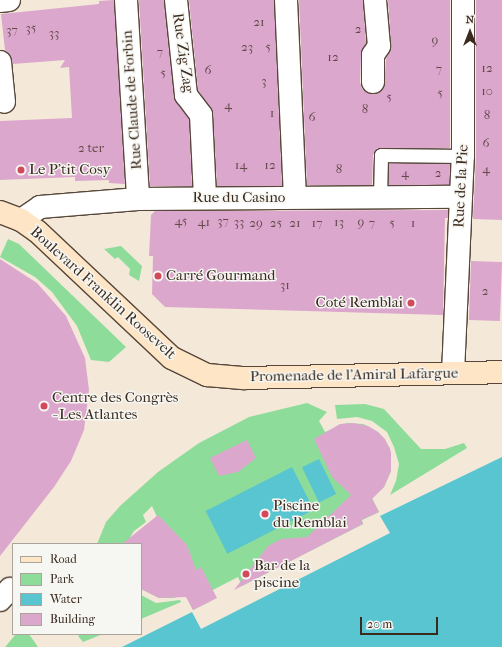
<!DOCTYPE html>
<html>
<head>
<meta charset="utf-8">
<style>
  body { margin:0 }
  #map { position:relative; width:502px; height:647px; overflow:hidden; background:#f4e9d9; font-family:"IM FELL French Canon",serif }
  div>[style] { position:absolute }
  .green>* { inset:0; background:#8edc9a }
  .water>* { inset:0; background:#58c5d0; transform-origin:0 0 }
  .building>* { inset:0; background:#dca7cd; transform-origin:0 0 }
  .roads { filter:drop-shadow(1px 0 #57473a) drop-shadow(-1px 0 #57473a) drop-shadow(0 1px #57473a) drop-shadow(0 -1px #57473a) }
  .lane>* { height:13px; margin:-6.5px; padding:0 6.5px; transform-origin:6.5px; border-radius:6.5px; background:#fff }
  .street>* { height:22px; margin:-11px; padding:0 11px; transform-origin:11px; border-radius:11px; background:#fff }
  .secondary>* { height:22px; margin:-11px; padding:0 11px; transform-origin:11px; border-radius:11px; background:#fee5c5 }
  .dots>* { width:11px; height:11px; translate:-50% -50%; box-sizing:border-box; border:2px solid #f6f6f2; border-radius:50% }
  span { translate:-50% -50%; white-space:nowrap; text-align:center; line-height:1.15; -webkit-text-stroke:3px #f6f6f2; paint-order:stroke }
  .number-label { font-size:13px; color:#63494a }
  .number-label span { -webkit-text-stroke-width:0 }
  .street-label { font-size:15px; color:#3b2a1e }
  .poi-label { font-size:15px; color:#3b2a1e }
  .left { translate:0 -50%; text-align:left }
  .right { translate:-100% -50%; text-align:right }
  .legend { position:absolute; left:12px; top:543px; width:130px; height:92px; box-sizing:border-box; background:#f6f6f2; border:1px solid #aba49d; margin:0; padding:5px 7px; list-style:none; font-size:12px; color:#3b2a1e }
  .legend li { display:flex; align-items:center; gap:8px; height:20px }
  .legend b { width:20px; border:1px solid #aba49d }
  .north { position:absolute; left:450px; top:12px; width:40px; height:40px; -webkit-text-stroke:3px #f6f6f2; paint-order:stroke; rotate:0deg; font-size:11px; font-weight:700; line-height:16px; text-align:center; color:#3b2a1e }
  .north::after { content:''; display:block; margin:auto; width:14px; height:18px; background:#3b2a1e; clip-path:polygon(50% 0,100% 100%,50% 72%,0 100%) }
  .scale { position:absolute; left:360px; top:617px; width:78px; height:18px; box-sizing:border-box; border:2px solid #3b2a1e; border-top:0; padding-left:5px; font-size:12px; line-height:14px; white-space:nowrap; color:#3b2a1e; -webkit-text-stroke:3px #f6f6f2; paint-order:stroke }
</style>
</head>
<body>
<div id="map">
  <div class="green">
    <i style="clip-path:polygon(8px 239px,19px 244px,126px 347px,109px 362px,91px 360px,77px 326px,52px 292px,35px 277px,0 257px)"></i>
    <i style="clip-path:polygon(121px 246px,142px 266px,139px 281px,129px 275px,130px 269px,118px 257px,115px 259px,104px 249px)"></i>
    <i style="clip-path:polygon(307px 403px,327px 412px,319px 421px,325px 432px,347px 423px,363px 424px,378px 432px,390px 448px,391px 471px,384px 487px,372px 498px,379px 512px,362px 520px,363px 524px,242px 586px,238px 577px,205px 594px,209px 602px,193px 610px,185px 594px,174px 598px,159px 598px,141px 589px,141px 544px,133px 536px,157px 517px,152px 506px,143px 515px,146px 522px,134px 531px,126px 544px,97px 544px,106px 522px,120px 506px,158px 472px,199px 443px,249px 417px)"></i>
    <i style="clip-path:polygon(365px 404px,384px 409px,421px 449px,445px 449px,464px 443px,467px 448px,390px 495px,396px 481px,399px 464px,394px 447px,387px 432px,372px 421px,357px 417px,337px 419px,335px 405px)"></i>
    <i style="clip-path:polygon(141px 595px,156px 603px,180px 600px,181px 602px,141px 619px)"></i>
    <i style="clip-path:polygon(16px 634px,29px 634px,38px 647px,5px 647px)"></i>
    <i style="clip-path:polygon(81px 634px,103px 634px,83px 642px,78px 636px)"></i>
  </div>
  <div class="water">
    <i style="clip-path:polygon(502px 457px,502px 647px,122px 647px,192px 612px,201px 629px,390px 533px,380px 516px)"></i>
    <i style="left:319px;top:459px;width:39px;height:19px;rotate:64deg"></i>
    <i style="left:292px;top:467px;width:48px;height:97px;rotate:63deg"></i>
  </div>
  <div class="building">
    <i style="clip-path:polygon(114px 0,125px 184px,109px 183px,109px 180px,75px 181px,75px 177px,0 180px,0 121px,72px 118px,69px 67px,60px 68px,65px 60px,13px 64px,10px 55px,5px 50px,1px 14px,99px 4px,99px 1px)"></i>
    <i style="clip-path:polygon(139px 0,164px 0,174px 96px,189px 119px,192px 186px,150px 186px)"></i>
    <i style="clip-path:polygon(189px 0,274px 0,282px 186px,217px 186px,213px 114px,198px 90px)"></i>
    <i style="clip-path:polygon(299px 0,363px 0,366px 43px,361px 55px,360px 82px,362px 89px,373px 94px,384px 88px,386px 59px,391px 45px,388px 0,450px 0,450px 148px,377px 148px,373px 155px,372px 185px,307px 185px)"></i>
    <i style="clip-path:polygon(476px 0,502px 0,502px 220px,473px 219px,476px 156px)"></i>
    <i style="left:389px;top:163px;width:61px;height:22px;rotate:1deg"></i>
    <i style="clip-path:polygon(448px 210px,448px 218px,445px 218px,443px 315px,165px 307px,152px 294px,153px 256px,149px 256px,151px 215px,155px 211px)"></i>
    <i style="clip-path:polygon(0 259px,37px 283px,66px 316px,85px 358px,89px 390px,84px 430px,71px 461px,54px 487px,0 556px)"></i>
    <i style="left:471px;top:261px;width:31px;height:59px;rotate:2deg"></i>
    <i style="clip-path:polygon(353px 423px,368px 426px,378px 432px,385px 439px,391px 452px,391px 471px,384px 487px,372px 499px,379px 512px,361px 520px,363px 524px,234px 590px,268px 546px,281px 539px,307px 537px,351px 495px,332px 477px,314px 439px,340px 424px)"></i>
    <i style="clip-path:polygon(247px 440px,256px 458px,238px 472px,219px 476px,210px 458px)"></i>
    <i style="clip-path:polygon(158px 515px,187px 545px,196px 570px,201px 567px,217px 598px,193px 610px,186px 597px,159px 598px,141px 589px,141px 544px,122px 544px)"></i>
  </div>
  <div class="roads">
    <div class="lane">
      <i style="left:380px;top:197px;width:42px;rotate:-88.6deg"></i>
      <i style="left:381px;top:155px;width:82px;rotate:0.7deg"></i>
    </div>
    <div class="street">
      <i style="left:126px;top:0;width:199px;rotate:86.5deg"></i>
      <i style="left:176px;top:0;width:96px;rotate:84deg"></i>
      <i style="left:186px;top:95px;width:25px;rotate:53deg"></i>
      <i style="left:201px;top:115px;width:82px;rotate:87.2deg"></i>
      <i style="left:286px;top:0;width:197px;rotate:87.4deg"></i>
      <i style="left:0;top:1px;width:9px;rotate:-6deg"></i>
      <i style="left:0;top:62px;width:40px;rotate:84.3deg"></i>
      <i style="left:373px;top:82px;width:27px;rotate:-90deg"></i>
      <i style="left:373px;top:55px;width:11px;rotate:-56deg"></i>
      <i style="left:379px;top:46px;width:46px;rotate:-95deg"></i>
      <i style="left:21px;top:220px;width:23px;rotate:-34deg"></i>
      <i style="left:40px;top:207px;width:98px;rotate:-4.7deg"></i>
      <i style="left:138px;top:199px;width:323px;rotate:-0.4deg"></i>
      <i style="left:453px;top:373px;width:217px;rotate:-87.4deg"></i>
      <i style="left:463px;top:156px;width:156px;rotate:-90deg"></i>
      <i style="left:0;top:600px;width:15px;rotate:-48deg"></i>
    </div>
    <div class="secondary">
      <i style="left:0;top:212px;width:22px;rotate:21deg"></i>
      <i style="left:21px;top:220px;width:19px;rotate:35deg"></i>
      <i style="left:37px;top:231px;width:185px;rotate:43.3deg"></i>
      <i style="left:172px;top:358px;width:39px;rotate:26deg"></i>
      <i style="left:207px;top:375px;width:38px;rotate:5deg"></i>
      <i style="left:245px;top:378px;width:257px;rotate:-1.3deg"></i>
    </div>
  </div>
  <div class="dots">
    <i style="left:21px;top:170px;background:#d1495b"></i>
    <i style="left:158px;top:276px;background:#d1495b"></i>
    <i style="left:411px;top:303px;background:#d1495b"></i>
    <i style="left:44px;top:406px;background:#d1495b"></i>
    <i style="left:265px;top:514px;background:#d1495b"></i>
    <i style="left:246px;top:574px;background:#d1495b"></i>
  </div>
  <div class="number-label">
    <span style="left:259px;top:22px">21</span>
    <span style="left:31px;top:28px">35</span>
    <span style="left:358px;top:29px">2</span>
    <span style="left:12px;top:30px">37</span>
    <span style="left:54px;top:33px">33</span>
    <span style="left:435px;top:40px">9</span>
    <span style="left:247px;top:47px">23</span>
    <span style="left:268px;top:47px">5</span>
    <span style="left:160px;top:52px">7</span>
    <span style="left:333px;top:57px">12</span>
    <span style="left:487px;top:68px">12</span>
    <span style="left:439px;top:69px">7</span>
    <span style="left:208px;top:70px">6</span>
    <span style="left:163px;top:73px">5</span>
    <span style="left:264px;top:81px">3</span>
    <span style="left:487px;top:91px">10</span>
    <span style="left:440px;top:93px">5</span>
    <span style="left:389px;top:97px">5</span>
    <span style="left:228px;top:105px">4</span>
    <span style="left:365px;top:109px">8</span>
    <span style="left:272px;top:113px">1</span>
    <span style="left:487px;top:115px">8</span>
    <span style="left:312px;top:117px">6</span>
    <span style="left:486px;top:143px">6</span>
    <span style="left:91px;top:148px">2 ter</span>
    <span style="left:241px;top:165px">14</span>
    <span style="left:270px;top:165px">12</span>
    <span style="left:339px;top:169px">8</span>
    <span style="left:486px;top:169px">4</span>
    <span style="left:405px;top:173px">4</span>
    <span style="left:438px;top:173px">2</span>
    <span style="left:181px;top:221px">45</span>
    <span style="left:223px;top:221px">37</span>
    <span style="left:204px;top:222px">41</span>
    <span style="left:239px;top:222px">33</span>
    <span style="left:339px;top:222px">13</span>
    <span style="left:361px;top:222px">9</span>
    <span style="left:256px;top:223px">29</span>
    <span style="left:276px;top:223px">25</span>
    <span style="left:295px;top:223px">21</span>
    <span style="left:317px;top:223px">17</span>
    <span style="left:372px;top:223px">7</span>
    <span style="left:392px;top:223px">5</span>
    <span style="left:413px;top:223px">1</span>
    <span style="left:285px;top:285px">31</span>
    <span style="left:485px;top:291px">2</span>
  </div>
  <div class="street-label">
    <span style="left:183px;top:53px;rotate:82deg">Rue Zig Zag</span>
    <span style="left:132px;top:100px;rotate:-94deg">Rue Claude de Forbin</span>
    <span style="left:461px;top:186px;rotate:-87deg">Rue de la Pie</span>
    <span style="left:239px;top:198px">Rue du Casino</span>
    <span style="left:103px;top:293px;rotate:42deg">Boulevard Franklin Roosevelt</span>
    <span style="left:354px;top:375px;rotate:-1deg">Promenade de l'Amiral Lafargue</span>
  </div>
  <div class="poi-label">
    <span class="left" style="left:29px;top:170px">Le P'tit Cosy</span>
    <span class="left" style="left:166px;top:276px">Carré Gourmand</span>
    <span class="right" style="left:403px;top:303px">Coté Remblai</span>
    <span class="left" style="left:52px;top:406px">Centre des Congrès<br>- Les Atlantes</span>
    <span class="left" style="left:273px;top:514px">Piscine<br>du Remblai</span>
    <span class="left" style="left:254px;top:574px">Bar de la<br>piscine</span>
  </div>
  <ul class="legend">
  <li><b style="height:5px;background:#fee5c5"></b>Road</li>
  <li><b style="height:11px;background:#8edc9a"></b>Park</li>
  <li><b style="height:11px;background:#58c5d0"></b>Water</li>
  <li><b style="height:11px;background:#dca7cd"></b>Building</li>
  </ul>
  <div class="north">N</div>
  <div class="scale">20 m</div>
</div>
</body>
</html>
